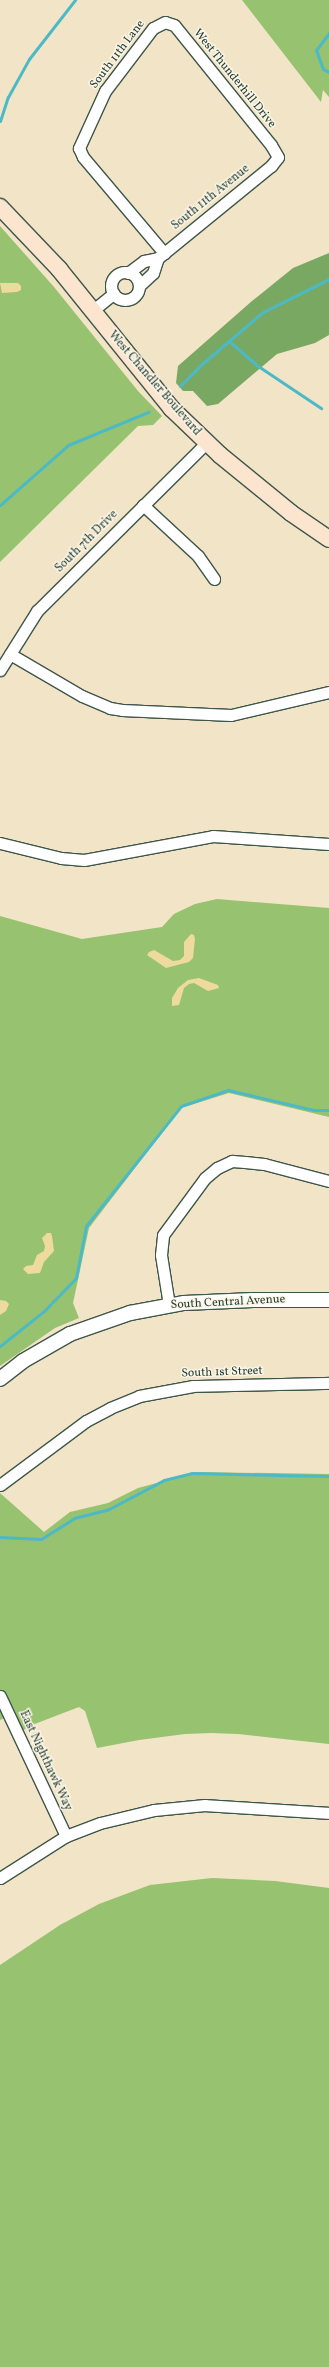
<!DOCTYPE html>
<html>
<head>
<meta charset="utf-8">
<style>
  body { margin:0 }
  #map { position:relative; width:329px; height:2367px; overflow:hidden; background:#f1e4c7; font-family:Vollkorn,serif }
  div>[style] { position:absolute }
  .green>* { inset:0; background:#97c26f }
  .forest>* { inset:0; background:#79a862 }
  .sand>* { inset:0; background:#eeda9e }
  .stream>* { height:3px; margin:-1.5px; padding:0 1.5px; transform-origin:1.5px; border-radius:1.5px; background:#4cbac6 }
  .roads { filter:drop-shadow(1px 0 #3e564a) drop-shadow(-1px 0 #3e564a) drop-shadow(0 1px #3e564a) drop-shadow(0 -1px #3e564a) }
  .minor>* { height:11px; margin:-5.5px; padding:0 5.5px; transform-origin:5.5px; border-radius:5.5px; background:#fff }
  .minor>.ring { margin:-5.5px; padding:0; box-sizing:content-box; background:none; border:11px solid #fff; border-radius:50% }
  .tertiary>* { height:14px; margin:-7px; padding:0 7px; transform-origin:7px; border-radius:7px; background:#fff }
  .secondary>* { height:16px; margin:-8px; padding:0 8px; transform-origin:8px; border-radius:8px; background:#fbe5cf }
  span { translate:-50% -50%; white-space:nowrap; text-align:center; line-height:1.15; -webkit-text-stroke:3px #fcf5e5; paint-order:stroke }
  .street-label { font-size:12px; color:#1f3d34 }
</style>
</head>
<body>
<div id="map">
  <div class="green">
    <i style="clip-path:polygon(242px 0,329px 0,329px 97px,323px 90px,321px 102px)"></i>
    <i style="clip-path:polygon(0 226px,54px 287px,138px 391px,162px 416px,153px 425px,138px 426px,0 562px)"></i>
    <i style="clip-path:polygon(217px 899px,329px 908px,329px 1117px,229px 1093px,181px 1108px,89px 1228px,73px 1303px,79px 1318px,55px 1328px,0 1366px,0 916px,82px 939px,162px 927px,174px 914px,195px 904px)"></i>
    <i style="clip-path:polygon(198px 1472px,329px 1474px,329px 1744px,238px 1734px,211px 1733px,185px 1734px,139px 1740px,97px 1748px,85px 1711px,79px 1707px,32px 1725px,17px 1734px,9px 1716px,0 1720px,0 1493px,44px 1532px,70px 1512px,108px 1503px,138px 1488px)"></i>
    <i style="clip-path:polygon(212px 1878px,275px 1881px,329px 1888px,329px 2367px,0 2367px,0 1965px,60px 1925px,99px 1904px,150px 1885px)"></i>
  </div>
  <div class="forest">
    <i style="clip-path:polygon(329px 253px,329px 335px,315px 343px,277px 354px,218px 404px,207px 406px,193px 391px,183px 391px,176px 383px,178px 366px,252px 301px,293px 268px)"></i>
  </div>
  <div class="sand">
    <i style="clip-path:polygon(0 283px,18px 283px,21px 286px,21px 290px,17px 292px,2px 293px)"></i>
    <i style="clip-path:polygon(191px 934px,194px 935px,195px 939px,193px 958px,189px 962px,166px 968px,147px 955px,149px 952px,154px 950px,173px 961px,180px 960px,184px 956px,184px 942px)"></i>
    <i style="clip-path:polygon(199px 978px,218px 985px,219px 988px,208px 991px,194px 983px,189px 984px,184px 988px,179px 1005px,172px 1006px,172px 998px,178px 988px,188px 980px)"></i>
    <i style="clip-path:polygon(47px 1233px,51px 1233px,52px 1236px,54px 1251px,44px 1262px,40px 1273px,28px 1274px,23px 1269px,26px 1266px,33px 1265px,37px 1255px,44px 1251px,45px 1246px,42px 1238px)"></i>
    <i style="clip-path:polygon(0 1300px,6px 1301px,9px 1304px,6px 1311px,0 1315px)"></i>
  </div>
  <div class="stream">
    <i style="left:329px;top:33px;width:21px;rotate:127deg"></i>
    <i style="left:316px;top:50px;width:20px;rotate:70deg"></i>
    <i style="left:323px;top:69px;width:7px;rotate:27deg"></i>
    <i style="left:0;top:121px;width:25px;rotate:-72deg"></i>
    <i style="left:8px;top:97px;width:43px;rotate:-61.1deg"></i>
    <i style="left:29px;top:59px;width:75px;rotate:-52.1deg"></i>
    <i style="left:229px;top:341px;width:38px;rotate:41deg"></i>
    <i style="left:258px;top:366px;width:76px;rotate:33.7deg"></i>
    <i style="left:180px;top:386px;width:33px;rotate:-45deg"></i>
    <i style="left:203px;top:363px;width:79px;rotate:-40.4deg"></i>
    <i style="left:263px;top:312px;width:74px;rotate:-26.6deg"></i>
    <i style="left:0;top:505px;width:91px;rotate:-41.4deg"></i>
    <i style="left:68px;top:445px;width:87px;rotate:-22.4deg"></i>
    <i style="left:0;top:1346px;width:56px;rotate:-38.5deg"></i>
    <i style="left:44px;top:1311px;width:46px;rotate:-45.9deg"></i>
    <i style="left:76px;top:1278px;width:53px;rotate:-79.1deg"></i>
    <i style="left:86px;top:1226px;width:153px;rotate:-51.6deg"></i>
    <i style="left:181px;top:1106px;width:50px;rotate:-18.8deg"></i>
    <i style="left:228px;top:1090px;width:88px;rotate:13.1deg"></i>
    <i style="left:314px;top:1110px;width:15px"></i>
    <i style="left:0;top:1537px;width:41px;rotate:2.8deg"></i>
    <i style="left:41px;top:1539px;width:39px;rotate:-32deg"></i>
    <i style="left:74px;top:1518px;width:36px;rotate:-14deg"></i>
    <i style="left:109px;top:1509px;width:62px;rotate:-27.8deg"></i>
    <i style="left:164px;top:1480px;width:29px;rotate:-14deg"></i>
    <i style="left:192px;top:1473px;width:137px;rotate:1.3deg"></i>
  </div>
  <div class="roads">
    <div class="minor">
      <i class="ring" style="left:111px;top:272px;width:17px;height:17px"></i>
      <i style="left:128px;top:273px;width:20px;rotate:-37deg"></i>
      <i style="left:144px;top:261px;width:14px;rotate:-12deg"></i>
      <i style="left:158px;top:258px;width:146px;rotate:-39.2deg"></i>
      <i style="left:271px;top:166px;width:11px;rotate:-52deg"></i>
      <i style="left:278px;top:157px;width:14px;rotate:-120deg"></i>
      <i style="left:271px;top:145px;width:154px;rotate:-128.9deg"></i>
      <i style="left:174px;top:25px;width:9px;rotate:-162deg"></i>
      <i style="left:165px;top:22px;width:13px;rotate:153deg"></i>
      <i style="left:153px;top:28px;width:79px;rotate:127.3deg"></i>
      <i style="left:105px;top:91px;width:63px;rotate:114.5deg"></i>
      <i style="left:79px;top:148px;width:10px;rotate:66deg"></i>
      <i style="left:83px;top:157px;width:126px;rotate:49.8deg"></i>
      <i style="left:139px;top:286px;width:19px;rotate:-43deg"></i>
      <i style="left:153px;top:273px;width:16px;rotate:-72deg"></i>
      <i style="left:92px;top:311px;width:28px;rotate:-39deg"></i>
      <i style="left:143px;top:505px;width:75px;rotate:42.8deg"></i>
      <i style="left:198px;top:556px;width:28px;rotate:55deg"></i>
      <i style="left:10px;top:654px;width:83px;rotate:30.3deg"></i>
      <i style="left:82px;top:696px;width:30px;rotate:23deg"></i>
      <i style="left:110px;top:708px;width:12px;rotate:9deg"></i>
      <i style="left:122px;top:710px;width:109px;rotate:2.6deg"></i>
      <i style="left:231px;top:715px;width:101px;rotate:-13.2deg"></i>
      <i style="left:0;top:670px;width:70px;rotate:-57.9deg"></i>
      <i style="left:37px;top:611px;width:238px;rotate:-44.8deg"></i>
      <i style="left:0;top:843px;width:63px;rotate:13.8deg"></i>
      <i style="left:61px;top:858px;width:23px;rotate:5deg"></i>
      <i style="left:84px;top:860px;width:131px;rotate:-10.5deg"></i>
      <i style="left:213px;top:836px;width:116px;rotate:3.9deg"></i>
      <i style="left:169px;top:1305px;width:51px;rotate:-99.1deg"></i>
      <i style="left:161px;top:1255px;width:20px;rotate:-84deg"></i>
      <i style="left:163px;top:1235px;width:71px;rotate:-53.6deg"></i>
      <i style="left:205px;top:1178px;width:16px;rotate:-40deg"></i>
      <i style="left:217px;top:1168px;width:17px;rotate:-25deg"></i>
      <i style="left:232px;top:1161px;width:13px;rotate:4deg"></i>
      <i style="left:245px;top:1162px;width:19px;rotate:6deg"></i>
      <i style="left:264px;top:1164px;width:67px;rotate:14.7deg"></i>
      <i style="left:0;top:1485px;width:107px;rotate:-36.7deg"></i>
      <i style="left:86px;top:1421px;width:27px;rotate:-28deg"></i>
      <i style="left:110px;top:1408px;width:31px;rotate:-22deg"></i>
      <i style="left:139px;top:1396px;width:55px;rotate:-10.5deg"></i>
      <i style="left:193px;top:1386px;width:136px;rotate:-1.3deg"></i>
      <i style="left:0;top:1696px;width:155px;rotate:64.8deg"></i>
      <i style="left:0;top:1878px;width:78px;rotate:-32.5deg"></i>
      <i style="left:66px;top:1836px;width:36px;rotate:-21deg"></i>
      <i style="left:100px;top:1823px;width:56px;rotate:-13.5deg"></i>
      <i style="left:154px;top:1810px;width:51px;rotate:-5.6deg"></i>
      <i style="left:205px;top:1805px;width:124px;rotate:3.7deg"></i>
    </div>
    <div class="tertiary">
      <i style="left:0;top:1379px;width:29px;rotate:-38deg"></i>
      <i style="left:23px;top:1361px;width:54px;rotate:-29.9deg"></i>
      <i style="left:70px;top:1334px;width:64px;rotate:-19.3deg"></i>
      <i style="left:130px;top:1313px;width:55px;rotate:-10.5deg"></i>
      <i style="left:184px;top:1303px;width:69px;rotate:-2.5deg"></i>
      <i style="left:253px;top:1300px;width:76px"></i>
    </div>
    <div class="secondary">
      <i style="left:0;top:207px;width:86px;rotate:46.4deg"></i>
      <i style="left:59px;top:269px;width:179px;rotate:51.1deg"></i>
      <i style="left:171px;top:408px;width:68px;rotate:43.8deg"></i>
      <i style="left:220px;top:455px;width:92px;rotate:39.2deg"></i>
      <i style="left:291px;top:513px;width:46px;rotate:34.4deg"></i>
    </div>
  </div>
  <div class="street-label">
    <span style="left:118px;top:55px;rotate:-53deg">South 11th Lane</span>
    <span style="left:234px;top:79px;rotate:51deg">West Thunderhill Drive</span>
    <span style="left:211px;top:198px;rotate:-39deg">South 11th Avenue</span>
    <span style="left:154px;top:384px;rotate:49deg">West Chandler Boulevard</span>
    <span style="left:87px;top:542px;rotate:-45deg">South 7th Drive</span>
    <span style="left:228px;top:1303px;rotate:-3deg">South Central Avenue</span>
    <span style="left:222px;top:1373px;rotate:-2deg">South 1st Street</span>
    <span style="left:45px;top:1761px;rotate:65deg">East Nighthawk Way</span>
  </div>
</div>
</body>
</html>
